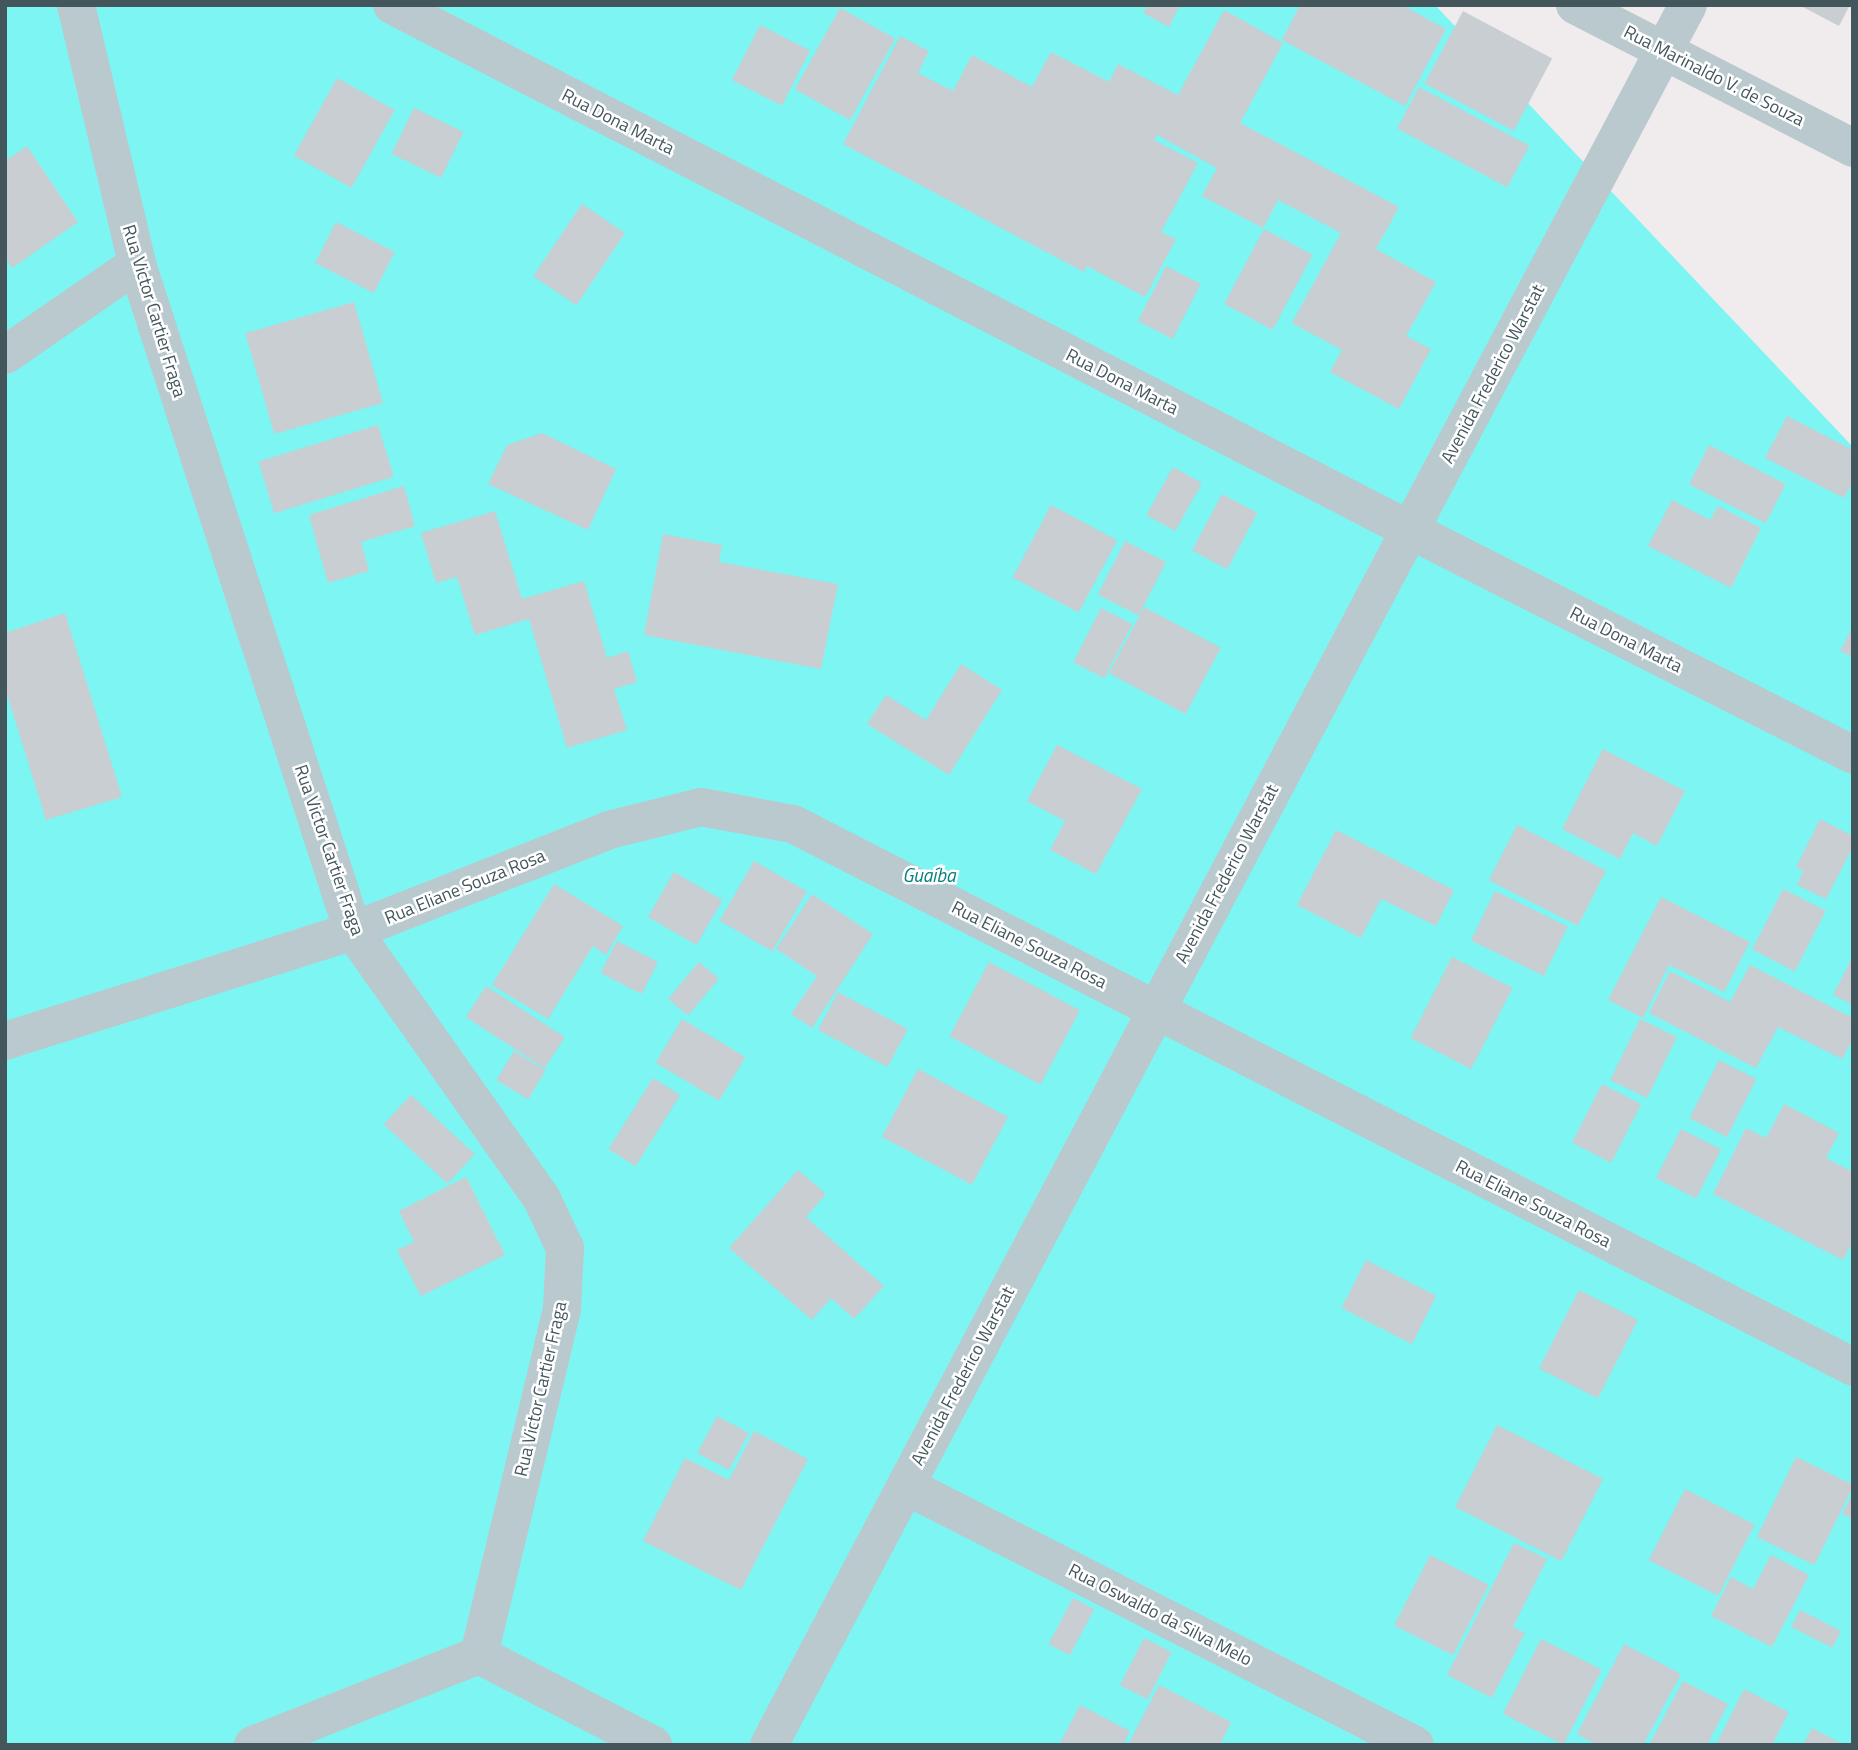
<!DOCTYPE html>
<html>
<head>
<meta charset="utf-8">
<style>
  body { margin:0 }
  #map { position:relative; width:1858px; height:1750px; overflow:hidden; background:#f0eced; font-family:"Titillium Web",sans-serif }
  div>[style] { position:absolute }
  .water>* { inset:0; background:#7df5f2 }
  .building>* { inset:0; background:#c8ced2; transform-origin:0 0 }
  .minor>* { height:38px; margin:-19px; padding:0 19px; transform-origin:19px; border-radius:19px; background:#b9c9ce }
  .tertiary>* { height:38px; margin:-19px; padding:0 19px; transform-origin:19px; border-radius:19px; background:#b9c9ce }
  span { translate:-50% -50%; white-space:nowrap; text-align:center; line-height:1.15; -webkit-text-stroke:5px #fff; paint-order:stroke }
  .street-label { font-size:18px; color:#43565c }
  .water-label { font-size:19px; color:#05827e; font-style:italic }
  .frame { position:absolute; inset:0; border:7px solid #43565c; pointer-events:none }
</style>
</head>
<body>
<div id="map">
  <div class="water">
    <i style="clip-path:polygon(5px 5px,1435px 5px,1853px 447px,1853px 1745px,5px 1745px)"></i>
  </div>
  <div class="building">
    <i style="clip-path:polygon(1148px 5px,1180px 5px,1169px 27px,1143px 13px)"></i>
    <i style="clip-path:polygon(1300px 5px,1402px 5px,1446px 29px,1405px 106px,1282px 40px)"></i>
    <i style="clip-path:polygon(1799px 5px,1850px 5px,1839px 26px)"></i>
    <i style="left:840px;top:8px;width:63px;height:93px;rotate:29deg"></i>
    <i style="clip-path:polygon(1224px 10px,1283px 43px,1240px 123px,1399px 207px,1376px 249px,1436px 282px,1406px 336px,1431px 349px,1399px 409px,1330px 372px,1342px 350px,1292px 323px,1341px 233px,1278px 200px,1263px 228px,1202px 196px,1217px 168px,1157px 135px,1154px 140px,1198px 163px,1161px 232px,1176px 239px,1145px 297px,1087px 266px,1084px 272px,843px 144px,900px 36px,929px 51px,918px 73px,953px 91px,972px 55px,1032px 87px,1051px 52px,1109px 82px,1118px 64px,1178px 95px)"></i>
    <i style="left:1463px;top:11px;width:101px;height:82px;rotate:28deg"></i>
    <i style="left:760px;top:25px;width:56px;height:62px;rotate:27deg"></i>
    <i style="left:337px;top:78px;width:66px;height:89px;rotate:29deg"></i>
    <i style="left:1419px;top:87px;width:125px;height:47px;rotate:28deg"></i>
    <i style="left:414px;top:108px;width:55px;height:51px;rotate:26deg"></i>
    <i style="clip-path:polygon(27px 146px,78px 222px,12px 268px,5px 257px,5px 161px)"></i>
    <i style="left:582px;top:204px;width:52px;height:87px;rotate:34deg"></i>
    <i style="left:336px;top:222px;width:66px;height:46px;rotate:27deg"></i>
    <i style="left:1264px;top:229px;width:55px;height:85px;rotate:28deg"></i>
    <i style="left:1166px;top:266px;width:39px;height:62px;rotate:27deg"></i>
    <i style="left:354px;top:302px;width:105px;height:113px;rotate:74deg"></i>
    <i style="clip-path:polygon(1787px 416px,1853px 450px,1853px 481px,1844px 498px,1765px 458px)"></i>
    <i style="left:378px;top:425px;width:54px;height:125px;rotate:73deg"></i>
    <i style="clip-path:polygon(542px 433px,616px 469px,588px 530px,488px 484px,507px 445px)"></i>
    <i style="left:1709px;top:445px;width:86px;height:44px;rotate:27deg"></i>
    <i style="left:1173px;top:467px;width:33px;height:55px;rotate:29deg"></i>
    <i style="clip-path:polygon(404px 486px,415px 526px,361px 542px,369px 571px,328px 583px,309px 515px)"></i>
    <i style="left:1222px;top:494px;width:40px;height:64px;rotate:28deg"></i>
    <i style="clip-path:polygon(1672px 500px,1710px 520px,1718px 506px,1761px 528px,1731px 588px,1648px 546px)"></i>
    <i style="left:1051px;top:505px;width:75px;height:82px;rotate:28deg"></i>
    <i style="clip-path:polygon(495px 511px,522px 599px,584px 581px,607px 658px,628px 651px,637px 682px,614px 689px,627px 730px,567px 748px,529px 619px,475px 635px,457px 577px,436px 583px,421px 533px)"></i>
    <i style="clip-path:polygon(663px 534px,722px 545px,719px 562px,838px 584px,821px 669px,644px 635px)"></i>
    <i style="left:1125px;top:541px;width:46px;height:60px;rotate:27deg"></i>
    <i style="left:1144px;top:607px;width:87px;height:75px;rotate:28deg"></i>
    <i style="left:1101px;top:608px;width:35px;height:61px;rotate:27deg"></i>
    <i style="clip-path:polygon(65px 613px,122px 797px,46px 820px,5px 688px,5px 633px)"></i>
    <i style="clip-path:polygon(1853px 626px,1853px 657px,1840px 651px)"></i>
    <i style="clip-path:polygon(961px 664px,1002px 690px,949px 775px,867px 724px,886px 695px,926px 720px)"></i>
    <i style="clip-path:polygon(1057px 745px,1142px 789px,1096px 874px,1050px 850px,1065px 821px,1027px 801px)"></i>
    <i style="clip-path:polygon(1603px 749px,1685px 791px,1657px 846px,1633px 833px,1620px 859px,1562px 829px)"></i>
    <i style="clip-path:polygon(1820px 819px,1853px 836px,1853px 847px,1826px 899px,1797px 885px,1803px 871px,1796px 867px)"></i>
    <i style="left:1517px;top:825px;width:100px;height:62px;rotate:27deg"></i>
    <i style="clip-path:polygon(1336px 830px,1454px 890px,1436px 926px,1381px 899px,1361px 938px,1297px 905px)"></i>
    <i style="left:754px;top:861px;width:61px;height:69px;rotate:30deg"></i>
    <i style="left:674px;top:872px;width:56px;height:52px;rotate:30deg"></i>
    <i style="clip-path:polygon(554px 884px,623px 926px,606px 955px,593px 946px,548px 1019px,492px 985px)"></i>
    <i style="left:1783px;top:889px;width:48px;height:68px;rotate:27deg"></i>
    <i style="left:1495px;top:891px;width:81px;height:55px;rotate:26deg"></i>
    <i style="clip-path:polygon(812px 894px,873px 934px,812px 1028px,791px 1014px,817px 976px,776px 949px)"></i>
    <i style="clip-path:polygon(1661px 897px,1750px 942px,1724px 992px,1669px 965px,1643px 1018px,1608px 1000px)"></i>
    <i style="left:617px;top:941px;width:46px;height:36px;rotate:27deg"></i>
    <i style="clip-path:polygon(1853px 956px,1853px 1005px,1833px 995px)"></i>
    <i style="left:1452px;top:957px;width:68px;height:91px;rotate:27deg"></i>
    <i style="left:699px;top:962px;width:26px;height:48px;rotate:40deg"></i>
    <i style="left:989px;top:962px;width:103px;height:84px;rotate:28deg"></i>
    <i style="clip-path:polygon(1750px 965px,1853px 1018px,1853px 1039px,1842px 1059px,1778px 1027px,1756px 1068px,1649px 1013px,1670px 971px,1730px 1002px)"></i>
    <i style="left:486px;top:986px;width:94px;height:37px;rotate:33deg"></i>
    <i style="left:838px;top:992px;width:79px;height:43px;rotate:28deg"></i>
    <i style="left:682px;top:1019px;width:74px;height:51px;rotate:31deg"></i>
    <i style="left:1640px;top:1019px;width:41px;height:68px;rotate:26deg"></i>
    <i style="left:514px;top:1051px;width:37px;height:34px;rotate:31deg"></i>
    <i style="left:1719px;top:1060px;width:42px;height:65px;rotate:27deg"></i>
    <i style="left:918px;top:1069px;width:102px;height:77px;rotate:28deg"></i>
    <i style="left:653px;top:1078px;width:32px;height:84px;rotate:32deg"></i>
    <i style="left:1602px;top:1084px;width:44px;height:66px;rotate:27deg"></i>
    <i style="left:411px;top:1095px;width:87px;height:40px;rotate:43deg"></i>
    <i style="clip-path:polygon(1784px 1104px,1839px 1133px,1826px 1158px,1853px 1172px,1853px 1241px,1843px 1260px,1713px 1194px,1746px 1128px,1766px 1138px)"></i>
    <i style="left:1681px;top:1129px;width:45px;height:55px;rotate:27deg"></i>
    <i style="clip-path:polygon(798px 1170px,826px 1194px,806px 1217px,884px 1286px,854px 1319px,831px 1298px,812px 1320px,729px 1248px)"></i>
    <i style="clip-path:polygon(466px 1177px,505px 1255px,421px 1296px,397px 1250px,414px 1242px,399px 1211px)"></i>
    <i style="left:1366px;top:1260px;width:79px;height:54px;rotate:27deg"></i>
    <i style="left:1579px;top:1290px;width:66px;height:88px;rotate:27deg"></i>
    <i style="left:717px;top:1416px;width:36px;height:42px;rotate:28deg"></i>
    <i style="left:1497px;top:1425px;width:119px;height:92px;rotate:27deg"></i>
    <i style="clip-path:polygon(754px 1431px,808px 1459px,741px 1590px,643px 1541px,685px 1458px,729px 1480px)"></i>
    <i style="left:1796px;top:1457px;width:64px;height:89px;rotate:26deg"></i>
    <i style="left:1685px;top:1489px;width:78px;height:80px;rotate:27deg"></i>
    <i style="clip-path:polygon(1853px 1493px,1853px 1519px,1842px 1514px)"></i>
    <i style="clip-path:polygon(1514px 1543px,1547px 1559px,1513px 1627px,1525px 1633px,1492px 1698px,1447px 1675px)"></i>
    <i style="left:1430px;top:1555px;width:66px;height:79px;rotate:27deg"></i>
    <i style="clip-path:polygon(1771px 1555px,1809px 1575px,1772px 1647px,1711px 1616px,1731px 1577px,1753px 1589px)"></i>
    <i style="left:1073px;top:1598px;width:24px;height:52px;rotate:28deg"></i>
    <i style="left:1800px;top:1610px;width:46px;height:19px;rotate:27deg"></i>
    <i style="left:1144px;top:1638px;width:31px;height:53px;rotate:27deg"></i>
    <i style="left:1541px;top:1639px;width:68px;height:84px;rotate:27deg"></i>
    <i style="clip-path:polygon(1624px 1644px,1681px 1674px,1643px 1745px,1597px 1745px,1577px 1734px)"></i>
    <i style="clip-path:polygon(1683px 1681px,1728px 1704px,1707px 1745px,1649px 1745px)"></i>
    <i style="clip-path:polygon(1159px 1685px,1231px 1722px,1220px 1745px,1128px 1745px)"></i>
    <i style="clip-path:polygon(1744px 1689px,1789px 1712px,1772px 1745px,1716px 1745px)"></i>
    <i style="clip-path:polygon(1080px 1705px,1130px 1731px,1123px 1745px,1059px 1745px)"></i>
    <i style="clip-path:polygon(1812px 1728px,1844px 1745px,1803px 1745px)"></i>
  </div>
  <div class="minor">
    <i style="left:76px;top:5px;width:266px;rotate:76.7deg"></i>
    <i style="left:137px;top:264px;width:701px;rotate:72.06deg"></i>
    <i style="left:353px;top:931px;width:328px;rotate:54.8deg"></i>
    <i style="left:542px;top:1199px;width:54px;rotate:64.9deg"></i>
    <i style="left:565px;top:1248px;width:61px;rotate:92.8deg"></i>
    <i style="left:562px;top:1309px;width:356px;rotate:103.5deg"></i>
    <i style="left:1575px;top:5px;width:313px;rotate:27.2deg"></i>
    <i style="left:5px;top:355px;width:160px;rotate:-34.6deg"></i>
    <i style="left:5px;top:1041px;width:365px;rotate:-17.5deg"></i>
    <i style="left:353px;top:931px;width:275px;rotate:-21.5deg"></i>
    <i style="left:609px;top:830px;width:95px;rotate:-14deg"></i>
    <i style="left:701px;top:807px;width:94px;rotate:10.5deg"></i>
    <i style="left:793px;top:824px;width:1191px;rotate:27.12deg"></i>
    <i style="left:906px;top:1486px;width:571px;rotate:26.97deg"></i>
    <i style="left:253px;top:1745px;width:243px;rotate:-21.7deg"></i>
    <i style="left:479px;top:1655px;width:196px;rotate:27.3deg"></i>
    <i style="left:769px;top:1745px;width:1374px;rotate:-62.19deg"></i>
    <i style="left:1410px;top:530px;width:497px;rotate:26.9deg"></i>
  </div>
  <div class="tertiary">
    <i style="left:392px;top:5px;width:1145px;rotate:27.28deg"></i>
    <i style="left:1410px;top:530px;width:594px;rotate:-62.1deg"></i>
  </div>
  <div class="street-label">
    <span style="left:1714px;top:76px;rotate:27deg">Rua Marinaldo V. de Souza</span>
    <span style="left:618px;top:122px;rotate:27deg">Rua Dona Marta</span>
    <span style="left:154px;top:311px;rotate:73deg">Rua Victor Cartier Fraga</span>
    <span style="left:1493px;top:374px;rotate:-62deg">Avenida Frederico Warstat</span>
    <span style="left:1122px;top:382px;rotate:27deg">Rua Dona Marta</span>
    <span style="left:1626px;top:640px;rotate:27deg">Rua Dona Marta</span>
    <span style="left:329px;top:850px;rotate:71deg">Rua Victor Cartier Fraga</span>
    <span style="left:1227px;top:874px;rotate:-62deg">Avenida Frederico Warstat</span>
    <span style="left:465px;top:887px;rotate:-22deg">Rua Eliane Souza Rosa</span>
    <span style="left:1029px;top:945px;rotate:27deg">Rua Eliane Souza Rosa</span>
    <span style="left:1533px;top:1204px;rotate:27deg">Rua Eliane Souza Rosa</span>
    <span style="left:963px;top:1376px;rotate:-62deg">Avenida Frederico Warstat</span>
    <span style="left:541px;top:1389px;rotate:-77deg">Rua Victor Cartier Fraga</span>
    <span style="left:1160px;top:1615px;rotate:27deg">Rua Oswaldo da Silva Melo</span>
  </div>
  <div class="water-label">
    <span style="left:929px;top:875px">Guaíba</span>
  </div>
  <div class="frame"></div>
</div>
</body>
</html>
